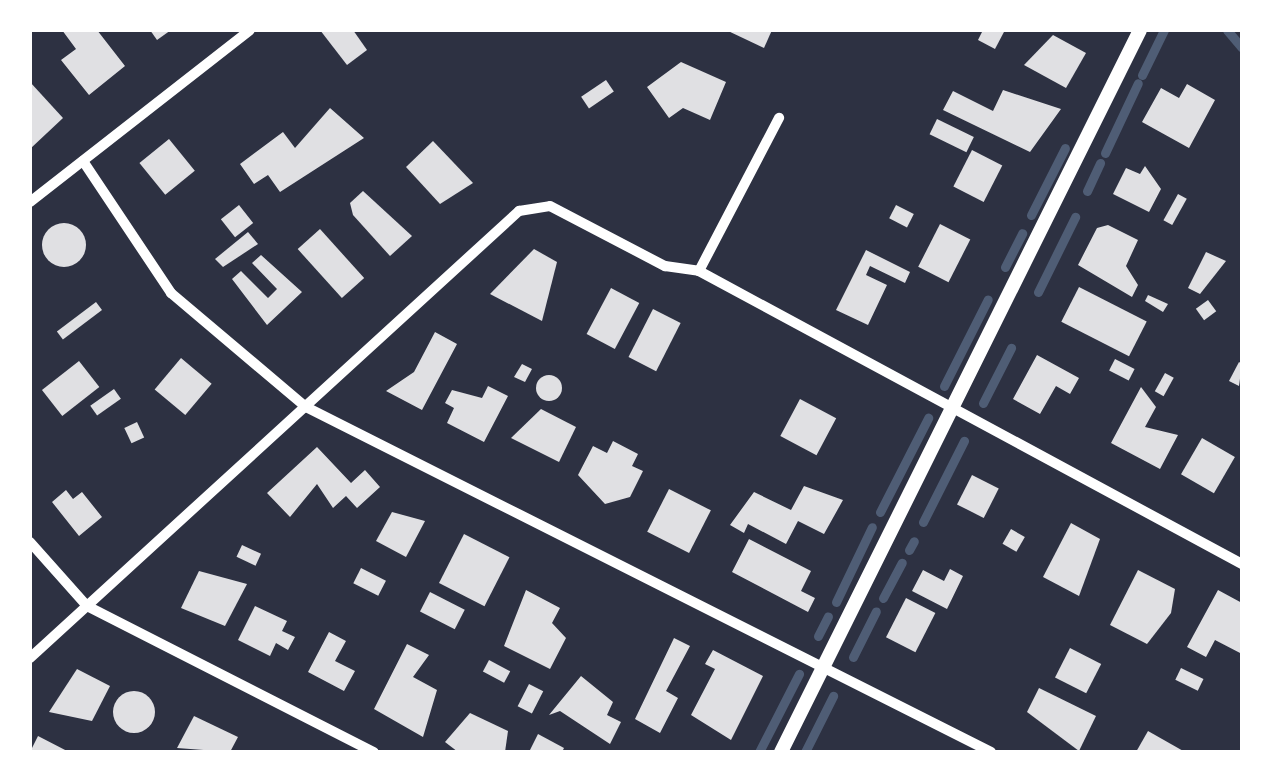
<!DOCTYPE html>
<html>
<head>
<meta charset="utf-8">
<style>
  body { margin:0 }
  #map { position:relative; width:1272px; height:782px; overflow:hidden; background:#2d3142; font-family:"Work Sans",sans-serif }
  div>[style] { position:absolute }
  .stream>* { height:9px; margin:-4.5px; padding:0 4.5px; transform-origin:4.5px; border-radius:4.5px; background:#4f5d75 }
  .building>* { inset:0; background:#e0e0e3; transform-origin:0 0 }
  .round { border-radius:50% }
  .minor>* { height:10px; margin:-5px; padding:0 5px; transform-origin:5px; border-radius:5px; background:#fff }
  .tertiary>* { height:14px; margin:-7px; padding:0 7px; transform-origin:7px; border-radius:7px; background:#fff }
  span { translate:-50% -50%; white-space:nowrap; text-align:center; line-height:1.15; -webkit-text-stroke:9px #fff; paint-order:stroke }
  .frame { position:absolute; inset:0; border:32px solid #fff; pointer-events:none }
</style>
</head>
<body>
<div id="map">
  <div class="stream">
    <i style="left:1227px;top:30px;width:23px;rotate:50deg"></i>
    <i style="left:1142px;top:75px;width:50px;rotate:-63.9deg"></i>
    <i style="left:1105px;top:153px;width:77px;rotate:-64.8deg"></i>
    <i style="left:1087px;top:191px;width:31px;rotate:-65deg"></i>
    <i style="left:1031px;top:215px;width:75px;rotate:-63.1deg"></i>
    <i style="left:1005px;top:267px;width:38px;rotate:-63deg"></i>
    <i style="left:1038px;top:292px;width:84px;rotate:-63.7deg"></i>
    <i style="left:944px;top:386px;width:97px;rotate:-63.2deg"></i>
    <i style="left:983px;top:403px;width:62px;rotate:-63deg"></i>
    <i style="left:880px;top:512px;width:106px;rotate:-62.9deg"></i>
    <i style="left:923px;top:522px;width:91px;rotate:-63.2deg"></i>
    <i style="left:909px;top:550px;width:10px;rotate:-61deg"></i>
    <i style="left:883px;top:598px;width:40px;rotate:-62deg"></i>
    <i style="left:836px;top:602px;width:83px;rotate:-64.4deg"></i>
    <i style="left:818px;top:636px;width:22px;rotate:-63deg"></i>
    <i style="left:853px;top:657px;width:51px;rotate:-63.4deg"></i>
    <i style="left:759px;top:752px;width:88px;rotate:-62.9deg"></i>
    <i style="left:805px;top:752px;width:63px;rotate:-63.4deg"></i>
  </div>
  <div class="building">
    <i style="clip-path:polygon(62px 30px,97px 30px,125px 66px,89px 95px,61px 60px,76px 49px)"></i>
    <i style="clip-path:polygon(150px 30px,171px 30px,157px 40px)"></i>
    <i style="clip-path:polygon(320px 30px,353px 30px,367px 50px,347px 65px)"></i>
    <i style="clip-path:polygon(726px 30px,772px 30px,764px 48px)"></i>
    <i style="clip-path:polygon(983px 30px,1005px 30px,995px 49px,978px 40px)"></i>
    <i style="clip-path:polygon(1053px 35px,1086px 53px,1066px 88px,1024px 65px)"></i>
    <i style="clip-path:polygon(681px 62px,726px 82px,710px 120px,683px 108px,669px 118px,647px 87px)"></i>
    <i style="left:606px;top:80px;width:14px;height:30px;rotate:56deg"></i>
    <i style="clip-path:polygon(30px 82px,63px 118px,30px 149px)"></i>
    <i style="clip-path:polygon(1187px 84px,1215px 100px,1189px 148px,1142px 122px,1161px 88px,1179px 98px)"></i>
    <i style="clip-path:polygon(1003px 90px,1061px 109px,1030px 152px,943px 110px,953px 91px,993px 111px)"></i>
    <i style="clip-path:polygon(330px 108px,364px 138px,280px 192px,268px 175px,254px 184px,240px 164px,283px 132px,295px 148px)"></i>
    <i style="left:937px;top:119px;width:41px;height:17px;rotate:26deg"></i>
    <i style="left:169px;top:139px;width:41px;height:38px;rotate:51deg"></i>
    <i style="clip-path:polygon(433px 141px,473px 183px,440px 204px,406px 167px)"></i>
    <i style="left:972px;top:150px;width:34px;height:41px;rotate:27deg"></i>
    <i style="clip-path:polygon(1145px 166px,1161px 189px,1149px 212px,1113px 194px,1126px 168px,1140px 174px)"></i>
    <i style="clip-path:polygon(363px 191px,412px 236px,390px 256px,353px 215px,350px 203px)"></i>
    <i style="left:1178px;top:194px;width:10px;height:30px;rotate:29deg"></i>
    <i style="left:239px;top:205px;width:23px;height:23px;rotate:52deg"></i>
    <i style="left:896px;top:205px;width:20px;height:15px;rotate:27deg"></i>
    <i class="round" style="left:42px;top:223px;width:44px;height:44px"></i>
    <i style="left:940px;top:224px;width:34px;height:48px;rotate:27deg"></i>
    <i style="clip-path:polygon(1108px 225px,1138px 240px,1126px 266px,1138px 285px,1132px 297px,1078px 265px,1097px 228px)"></i>
    <i style="left:320px;top:229px;width:66px;height:30px;rotate:48deg"></i>
    <i style="clip-path:polygon(248px 232px,258px 244px,223px 267px,215px 259px)"></i>
    <i style="clip-path:polygon(534px 249px,557px 262px,542px 321px,490px 294px)"></i>
    <i style="clip-path:polygon(866px 250px,910px 272px,905px 283px,870px 266px,866px 275px,887px 285px,868px 325px,836px 310px)"></i>
    <i style="clip-path:polygon(1206px 252px,1226px 261px,1200px 294px,1188px 288px)"></i>
    <i style="clip-path:polygon(261px 255px,302px 292px,267px 325px,232px 279px,241px 271px,268px 298px,277px 289px,252px 263px)"></i>
    <i style="left:1079px;top:287px;width:76px;height:39px;rotate:27deg"></i>
    <i style="left:611px;top:288px;width:32px;height:52px;rotate:28deg"></i>
    <i style="clip-path:polygon(1148px 295px,1168px 304px,1163px 312px,1145px 301px)"></i>
    <i style="left:1208px;top:300px;width:14px;height:15px;rotate:54deg"></i>
    <i style="left:96px;top:302px;width:10px;height:49px;rotate:53deg"></i>
    <i style="left:653px;top:309px;width:31px;height:54px;rotate:27deg"></i>
    <i style="clip-path:polygon(435px 332px,457px 344px,422px 410px,386px 391px,414px 372px)"></i>
    <i style="clip-path:polygon(1037px 355px,1079px 378px,1070px 394px,1056px 386px,1040px 414px,1013px 399px)"></i>
    <i style="left:181px;top:358px;width:40px;height:41px;rotate:40deg"></i>
    <i style="left:1115px;top:359px;width:22px;height:13px;rotate:27deg"></i>
    <i style="left:79px;top:361px;width:33px;height:47px;rotate:52deg"></i>
    <i style="clip-path:polygon(1239px 362px,1242px 364px,1239px 386px,1229px 381px)"></i>
    <i style="clip-path:polygon(522px 364px,532px 369px,525px 382px,514px 377px)"></i>
    <i style="left:1165px;top:373px;width:10px;height:21px;rotate:29deg"></i>
    <i class="round" style="left:536px;top:375px;width:26px;height:26px"></i>
    <i style="clip-path:polygon(488px 386px,508px 396px,484px 442px,447px 423px,454px 408px,445px 403px,452px 390px,482px 398px)"></i>
    <i style="clip-path:polygon(1141px 387px,1156px 407px,1145px 427px,1178px 435px,1160px 469px,1111px 443px)"></i>
    <i style="left:114px;top:389px;width:12px;height:29px;rotate:55deg"></i>
    <i style="left:800px;top:399px;width:41px;height:42px;rotate:28deg"></i>
    <i style="clip-path:polygon(541px 409px,576px 427px,559px 462px,511px 438px)"></i>
    <i style="left:137px;top:422px;width:17px;height:14px;rotate:65deg"></i>
    <i style="left:1202px;top:438px;width:38px;height:42px;rotate:30deg"></i>
    <i style="clip-path:polygon(613px 441px,638px 454px,632px 466px,643px 471px,630px 497px,605px 504px,578px 475px,593px 446px,607px 453px)"></i>
    <i style="clip-path:polygon(317px 447px,351px 483px,365px 470px,380px 487px,357px 508px,346px 496px,333px 508px,317px 484px,290px 517px,267px 493px)"></i>
    <i style="left:972px;top:475px;width:30px;height:33px;rotate:27deg"></i>
    <i style="clip-path:polygon(804px 486px,843px 500px,824px 534px,798px 521px,786px 544px,748px 524px,744px 533px,730px 525px,754px 492px,791px 510px)"></i>
    <i style="left:669px;top:489px;width:47px;height:48px;rotate:27deg"></i>
    <i style="clip-path:polygon(66px 490px,73px 499px,82px 492px,102px 517px,79px 536px,52px 502px)"></i>
    <i style="clip-path:polygon(392px 512px,425px 521px,406px 557px,376px 541px)"></i>
    <i style="clip-path:polygon(1071px 523px,1100px 539px,1079px 596px,1043px 577px)"></i>
    <i style="left:1011px;top:529px;width:16px;height:17px;rotate:30deg"></i>
    <i style="left:464px;top:534px;width:51px;height:55px;rotate:27deg"></i>
    <i style="clip-path:polygon(749px 539px,811px 571px,801px 591px,815px 598px,808px 612px,732px 572px)"></i>
    <i style="left:242px;top:545px;width:21px;height:13px;rotate:25deg"></i>
    <i style="left:361px;top:568px;width:28px;height:17px;rotate:27deg"></i>
    <i style="clip-path:polygon(950px 569px,963px 576px,947px 609px,912px 591px,923px 570px,944px 581px)"></i>
    <i style="clip-path:polygon(1138px 570px,1175px 589px,1171px 613px,1147px 644px,1110px 625px)"></i>
    <i style="clip-path:polygon(199px 571px,247px 584px,225px 626px,181px 608px)"></i>
    <i style="clip-path:polygon(526px 590px,560px 608px,552px 623px,566px 638px,550px 669px,504px 646px)"></i>
    <i style="clip-path:polygon(1218px 590px,1242px 603px,1242px 654px,1215px 640px,1206px 657px,1187px 647px)"></i>
    <i style="left:430px;top:592px;width:39px;height:22px;rotate:27deg"></i>
    <i style="left:906px;top:598px;width:33px;height:44px;rotate:27deg"></i>
    <i style="clip-path:polygon(255px 606px,287px 621px,282px 631px,295px 637px,288px 650px,276px 643px,270px 656px,238px 640px)"></i>
    <i style="clip-path:polygon(329px 632px,346px 641px,335px 661px,355px 671px,344px 691px,308px 672px)"></i>
    <i style="clip-path:polygon(674px 638px,690px 646px,666px 691px,678px 698px,660px 733px,635px 719px)"></i>
    <i style="clip-path:polygon(407px 644px,429px 655px,413px 677px,437px 690px,423px 737px,374px 709px)"></i>
    <i style="left:1070px;top:648px;width:35px;height:33px;rotate:27deg"></i>
    <i style="clip-path:polygon(713px 650px,763px 676px,731px 740px,691px 715px,715px 669px,705px 664px)"></i>
    <i style="left:489px;top:660px;width:24px;height:13px;rotate:28deg"></i>
    <i style="left:1181px;top:668px;width:25px;height:13px;rotate:26deg"></i>
    <i style="clip-path:polygon(77px 669px,110px 686px,92px 721px,49px 712px)"></i>
    <i style="clip-path:polygon(581px 676px,613px 702px,607px 715px,621px 722px,610px 744px,560px 711px,549px 715px)"></i>
    <i style="left:529px;top:684px;width:16px;height:25px;rotate:27deg"></i>
    <i style="clip-path:polygon(1039px 688px,1096px 716px,1079px 751px,1027px 712px)"></i>
    <i class="round" style="left:113px;top:691px;width:42px;height:42px"></i>
    <i style="clip-path:polygon(470px 713px,508px 731px,505px 752px,458px 752px,445px 742px)"></i>
    <i style="clip-path:polygon(194px 716px,238px 737px,230px 752px,177px 748px)"></i>
    <i style="clip-path:polygon(1148px 731px,1185px 752px,1136px 752px)"></i>
    <i style="clip-path:polygon(538px 734px,564px 748px,562px 752px,529px 752px)"></i>
    <i style="clip-path:polygon(38px 736px,69px 752px,30px 752px)"></i>
  </div>
  <div class="minor">
    <i style="left:83px;top:161px;width:159px;rotate:56.3deg"></i>
    <i style="left:171px;top:293px;width:177px;rotate:40.2deg"></i>
    <i style="left:306px;top:407px;width:767px;rotate:26.73deg"></i>
    <i style="left:30px;top:202px;width:279px;rotate:-38deg"></i>
    <i style="left:699px;top:271px;width:173px;rotate:-62.4deg"></i>
    <i style="left:30px;top:542px;width:86px;rotate:48.3deg"></i>
    <i style="left:87px;top:606px;width:322px;rotate:27deg"></i>
    <i style="left:30px;top:658px;width:663px;rotate:-42.43deg"></i>
    <i style="left:519px;top:211px;width:31px;rotate:-9deg"></i>
    <i style="left:550px;top:206px;width:130px;rotate:27.6deg"></i>
    <i style="left:665px;top:266px;width:34px;rotate:8deg"></i>
    <i style="left:699px;top:271px;width:617px;rotate:28.35deg"></i>
  </div>
  <div class="tertiary">
    <i style="left:781px;top:752px;width:806px;rotate:-63.56deg"></i>
  </div>
  <div class="frame"></div>
</div>
</body>
</html>
